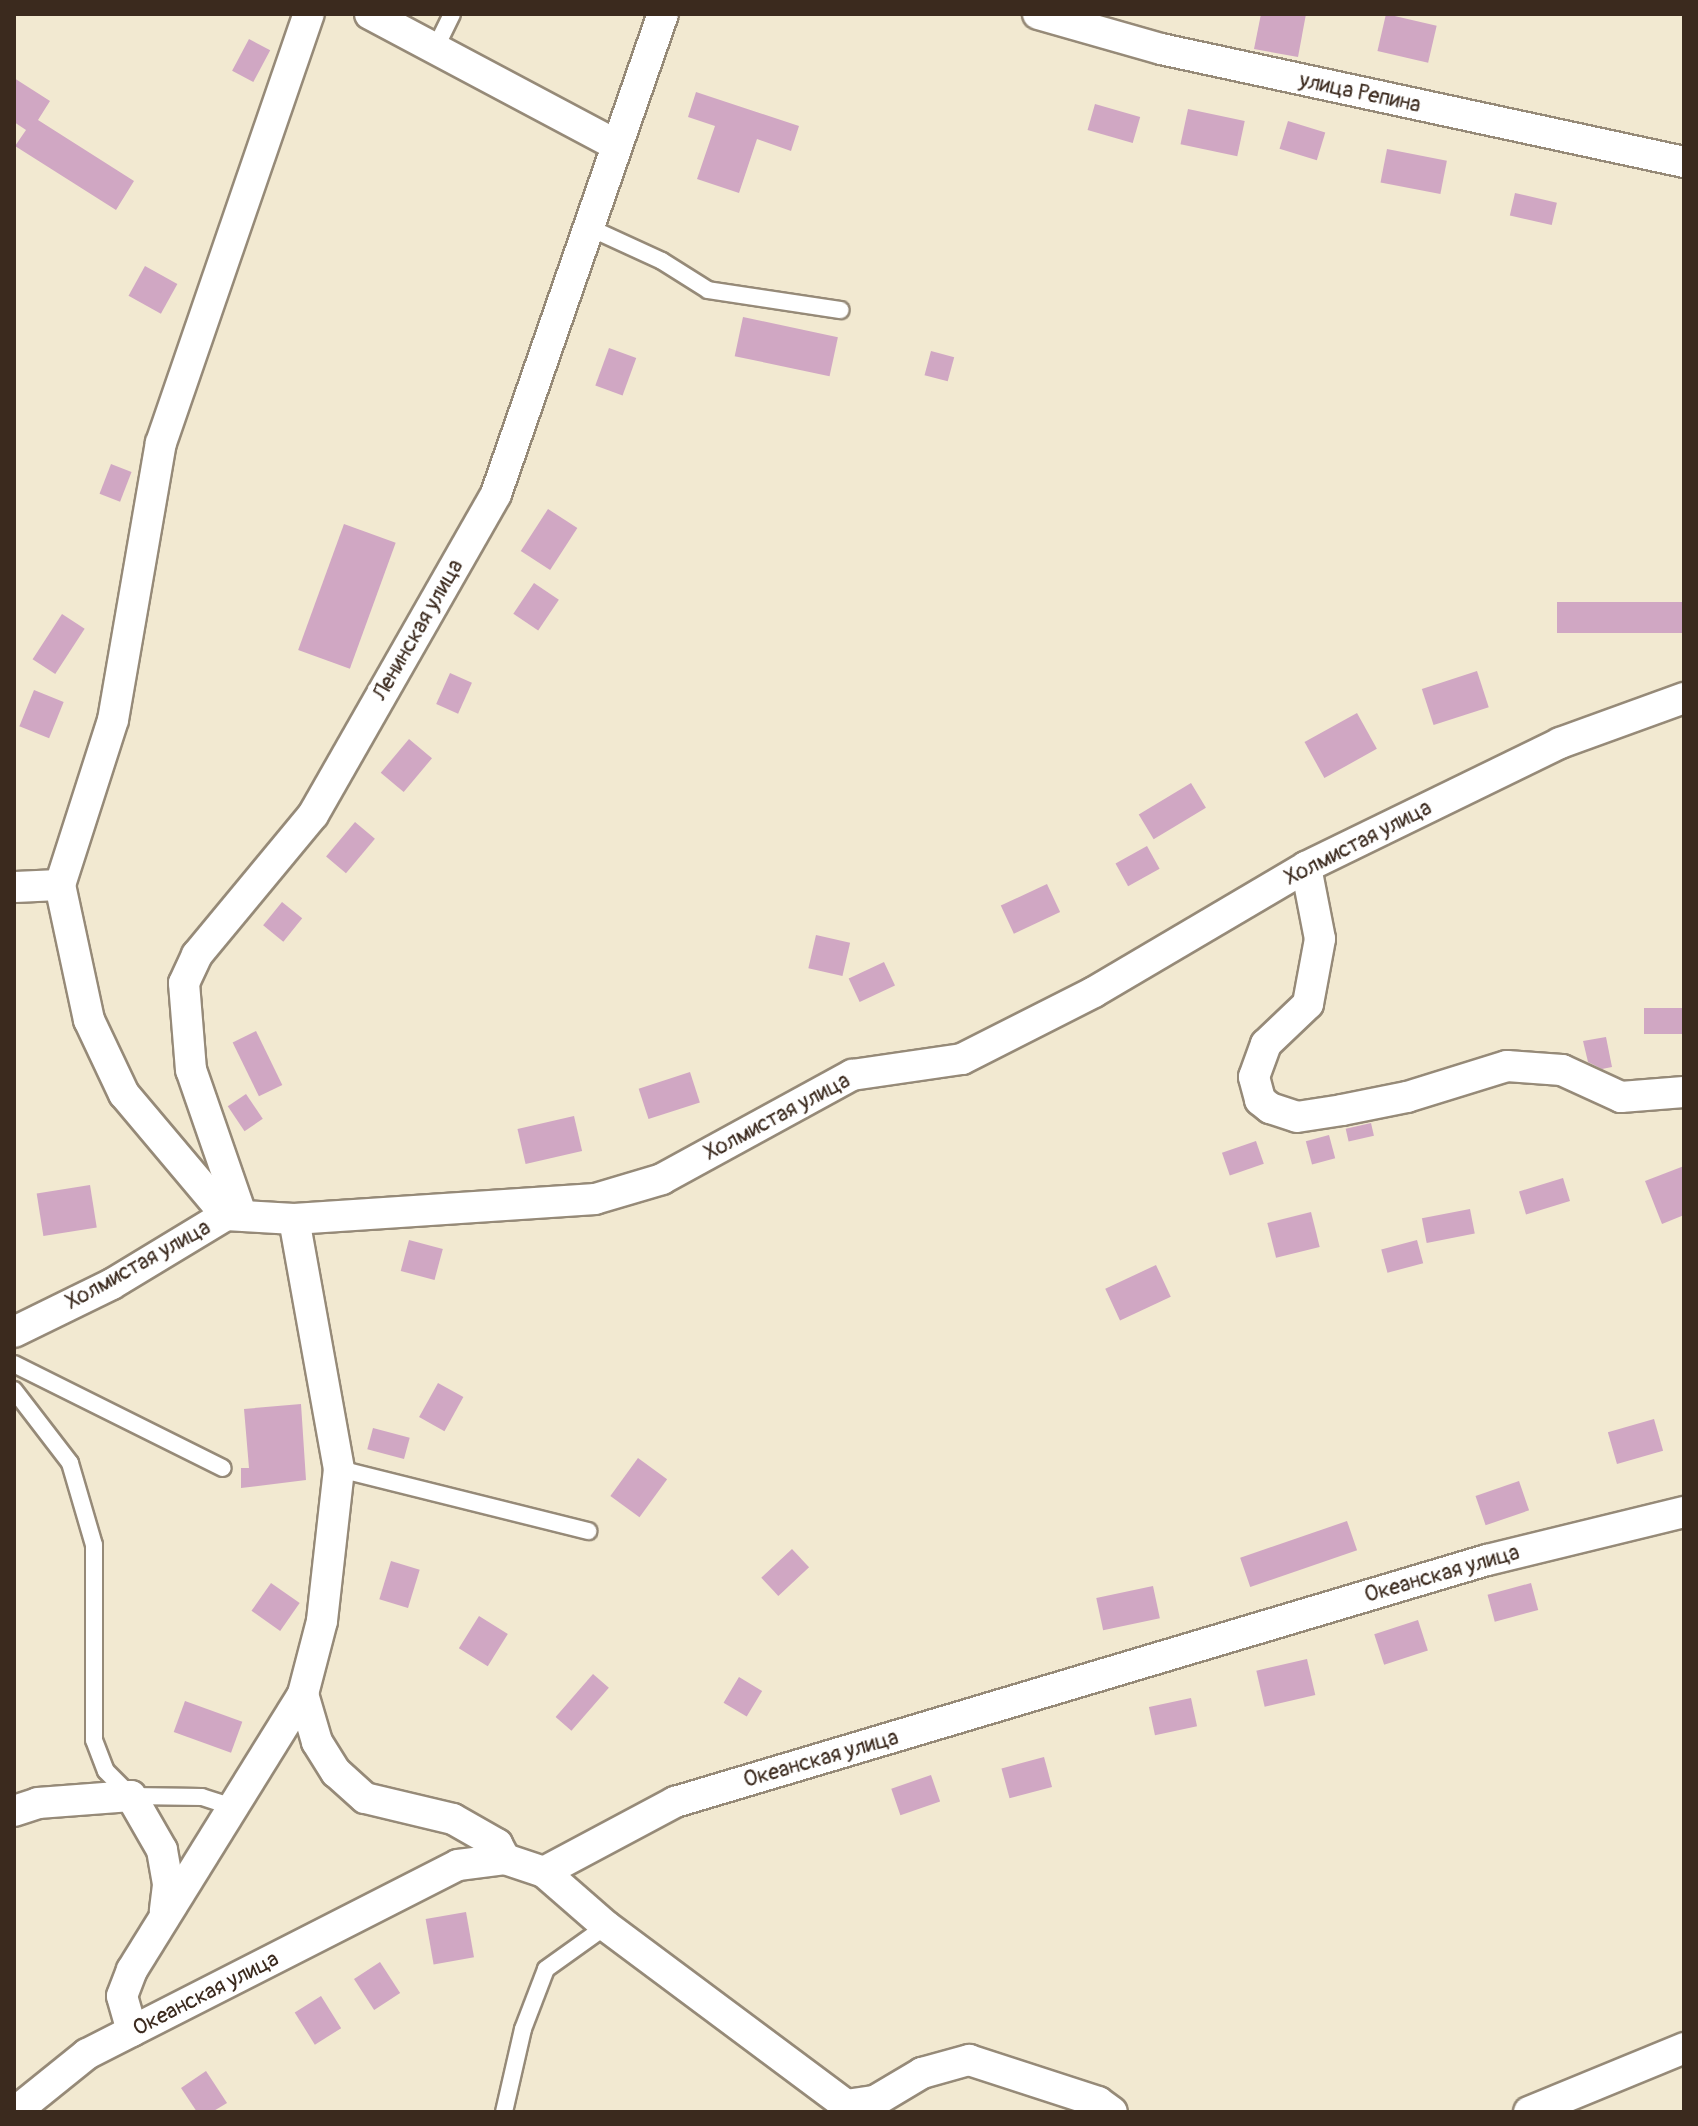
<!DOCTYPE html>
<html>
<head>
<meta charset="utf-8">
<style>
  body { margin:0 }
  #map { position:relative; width:1698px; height:2126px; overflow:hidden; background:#f2e9d1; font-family:Pangolin,sans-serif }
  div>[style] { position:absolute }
  .building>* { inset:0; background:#d0a7c3; transform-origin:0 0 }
  .roads { filter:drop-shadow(2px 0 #968a78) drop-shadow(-2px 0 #968a78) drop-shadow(0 2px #968a78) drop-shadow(0 -2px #968a78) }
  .lane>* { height:16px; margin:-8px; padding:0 8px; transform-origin:8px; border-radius:8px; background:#fff }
  .street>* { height:30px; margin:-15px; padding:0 15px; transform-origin:15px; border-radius:15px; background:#fff }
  span { translate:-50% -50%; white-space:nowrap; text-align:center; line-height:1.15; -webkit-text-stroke:6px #fff; paint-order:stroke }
  .street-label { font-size:22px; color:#3b2a1e }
  .frame { position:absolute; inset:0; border:16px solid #3b2a1e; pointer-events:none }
</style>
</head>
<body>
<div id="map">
  <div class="building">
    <i style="clip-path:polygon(1261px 14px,1306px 14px,1298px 57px,1254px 49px)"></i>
    <i style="left:1386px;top:14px;width:52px;height:38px;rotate:13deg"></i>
    <i style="left:249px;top:39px;width:24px;height:36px;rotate:28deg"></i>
    <i style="clip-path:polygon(14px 78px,50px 101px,38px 120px,134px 181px,116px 210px,15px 146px,26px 130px,14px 122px)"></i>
    <i style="clip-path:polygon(696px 92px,799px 126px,791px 151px,757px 139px,739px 193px,697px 179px,715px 126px,688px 117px)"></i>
    <i style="left:1095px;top:104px;width:47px;height:27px;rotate:16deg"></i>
    <i style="left:1188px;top:109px;width:58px;height:36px;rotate:12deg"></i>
    <i style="left:1288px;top:121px;width:39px;height:29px;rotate:17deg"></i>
    <i style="left:1387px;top:149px;width:61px;height:34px;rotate:11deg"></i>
    <i style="left:1515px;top:193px;width:43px;height:23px;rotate:13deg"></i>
    <i style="left:145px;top:266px;width:37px;height:34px;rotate:29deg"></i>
    <i style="left:743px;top:317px;width:97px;height:40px;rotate:12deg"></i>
    <i style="left:609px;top:348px;width:29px;height:40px;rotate:20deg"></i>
    <i style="left:931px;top:351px;width:24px;height:25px;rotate:15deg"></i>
    <i style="left:111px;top:464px;width:22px;height:32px;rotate:21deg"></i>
    <i style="left:548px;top:509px;width:35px;height:50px;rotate:33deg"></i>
    <i style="left:344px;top:524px;width:55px;height:134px;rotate:20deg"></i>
    <i style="left:534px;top:583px;width:30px;height:37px;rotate:34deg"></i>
    <i style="left:1684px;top:602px;width:31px;height:127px;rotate:90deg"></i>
    <i style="left:62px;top:614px;width:27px;height:54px;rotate:33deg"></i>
    <i style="left:1477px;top:671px;width:38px;height:58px;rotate:72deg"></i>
    <i style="left:450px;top:673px;width:24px;height:34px;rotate:24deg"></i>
    <i style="left:34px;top:690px;width:32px;height:39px;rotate:22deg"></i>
    <i style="left:1357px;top:713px;width:41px;height:60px;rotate:61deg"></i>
    <i style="left:409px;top:739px;width:30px;height:44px;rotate:40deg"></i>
    <i style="left:1191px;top:783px;width:29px;height:61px;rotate:59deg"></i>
    <i style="left:355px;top:822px;width:26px;height:45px;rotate:40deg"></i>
    <i style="left:1147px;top:846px;width:26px;height:36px;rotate:61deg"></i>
    <i style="left:1047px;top:884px;width:31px;height:51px;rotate:65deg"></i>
    <i style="left:282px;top:902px;width:26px;height:30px;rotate:39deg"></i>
    <i style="left:816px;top:935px;width:35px;height:34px;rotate:13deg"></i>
    <i style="left:884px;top:962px;width:26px;height:39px;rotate:65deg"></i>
    <i style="left:1684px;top:1008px;width:26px;height:40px;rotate:90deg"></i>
    <i style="left:256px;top:1031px;width:60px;height:26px;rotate:64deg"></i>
    <i style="clip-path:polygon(1606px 1037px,1612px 1067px,1602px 1069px,1588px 1062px,1583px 1041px)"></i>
    <i style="left:690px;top:1072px;width:32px;height:54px;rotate:72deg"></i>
    <i style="left:246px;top:1094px;width:30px;height:22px;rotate:56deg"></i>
    <i style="left:574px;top:1116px;width:36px;height:58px;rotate:77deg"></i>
    <i style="left:1371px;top:1123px;width:13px;height:26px;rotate:77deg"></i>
    <i style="left:1329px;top:1135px;width:24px;height:24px;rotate:75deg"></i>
    <i style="left:1256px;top:1141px;width:24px;height:36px;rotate:71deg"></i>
    <i style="clip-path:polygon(1684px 1166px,1684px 1215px,1662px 1224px,1645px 1181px)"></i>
    <i style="left:1563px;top:1178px;width:24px;height:46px;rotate:73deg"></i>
    <i style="left:90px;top:1185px;width:43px;height:54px;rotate:81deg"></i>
    <i style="left:1470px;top:1209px;width:25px;height:49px;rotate:79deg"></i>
    <i style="left:1311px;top:1212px;width:36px;height:45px;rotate:76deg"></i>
    <i style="left:409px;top:1240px;width:35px;height:32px;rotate:15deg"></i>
    <i style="left:1417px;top:1240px;width:24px;height:37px;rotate:75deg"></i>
    <i style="left:1156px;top:1265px;width:35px;height:56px;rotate:65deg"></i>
    <i style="left:438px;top:1383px;width:29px;height:39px;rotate:29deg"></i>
    <i style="clip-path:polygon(301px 1404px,306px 1480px,241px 1488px,241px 1468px,249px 1468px,244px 1409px)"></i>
    <i style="left:1654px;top:1419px;width:33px;height:48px;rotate:74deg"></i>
    <i style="left:373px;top:1428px;width:38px;height:22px;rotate:15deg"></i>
    <i style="left:638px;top:1458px;width:36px;height:47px;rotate:36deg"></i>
    <i style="left:1519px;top:1481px;width:31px;height:46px;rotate:71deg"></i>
    <i style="left:1347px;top:1521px;width:31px;height:113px;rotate:71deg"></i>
    <i style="left:792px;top:1549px;width:25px;height:42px;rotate:47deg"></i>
    <i style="left:391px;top:1561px;width:30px;height:40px;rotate:17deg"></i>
    <i style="left:271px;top:1583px;width:35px;height:34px;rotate:35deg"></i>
    <i style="left:1531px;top:1583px;width:28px;height:45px;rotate:75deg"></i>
    <i style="left:1153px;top:1586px;width:33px;height:58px;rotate:78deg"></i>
    <i style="left:479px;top:1616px;width:34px;height:38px;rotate:32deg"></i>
    <i style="left:1418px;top:1620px;width:32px;height:46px;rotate:72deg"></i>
    <i style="left:1307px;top:1659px;width:37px;height:52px;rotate:77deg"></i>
    <i style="left:593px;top:1674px;width:21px;height:57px;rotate:41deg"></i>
    <i style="left:739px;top:1677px;width:27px;height:30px;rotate:31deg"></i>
    <i style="left:1191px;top:1698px;width:29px;height:43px;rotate:78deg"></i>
    <i style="left:185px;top:1701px;width:61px;height:33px;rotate:20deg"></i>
    <i style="left:1044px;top:1757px;width:31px;height:44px;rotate:75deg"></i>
    <i style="left:931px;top:1775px;width:28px;height:42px;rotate:71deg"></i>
    <i style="left:466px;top:1912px;width:46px;height:41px;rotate:80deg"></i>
    <i style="left:380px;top:1962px;width:37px;height:31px;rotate:57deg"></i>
    <i style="left:321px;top:1996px;width:38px;height:31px;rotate:58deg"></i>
    <i style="clip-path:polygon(206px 2071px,227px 2103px,212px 2112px,197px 2112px,181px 2088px)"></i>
  </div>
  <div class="roads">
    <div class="lane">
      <i style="left:435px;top:49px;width:39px;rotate:-64deg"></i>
      <i style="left:588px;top:227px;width:81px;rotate:24.7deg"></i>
      <i style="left:662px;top:261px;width:54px;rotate:32.2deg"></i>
      <i style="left:708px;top:290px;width:134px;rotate:8.6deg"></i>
      <i style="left:14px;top:1364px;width:233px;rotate:26.5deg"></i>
      <i style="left:14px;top:1390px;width:92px;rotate:52.5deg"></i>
      <i style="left:70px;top:1463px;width:85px;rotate:73.7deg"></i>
      <i style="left:94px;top:1545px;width:195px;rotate:90deg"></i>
      <i style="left:94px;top:1740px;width:33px;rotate:69deg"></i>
      <i style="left:106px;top:1771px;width:35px;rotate:45deg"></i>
      <i style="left:131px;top:1796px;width:71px;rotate:0.8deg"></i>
      <i style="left:202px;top:1797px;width:28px;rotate:18deg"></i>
      <i style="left:339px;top:1469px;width:257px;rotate:14deg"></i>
      <i style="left:504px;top:2112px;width:85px;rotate:-77.1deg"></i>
      <i style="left:523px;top:2029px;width:64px;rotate:-69deg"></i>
      <i style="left:546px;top:1969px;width:74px;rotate:-35.6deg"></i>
    </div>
    <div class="street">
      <i style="left:370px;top:14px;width:279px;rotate:28deg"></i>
      <i style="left:1038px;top:14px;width:128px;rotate:15.9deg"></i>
      <i style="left:1161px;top:49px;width:535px;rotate:12.19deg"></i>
      <i style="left:1306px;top:867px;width:73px;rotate:79deg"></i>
      <i style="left:1320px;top:939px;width:66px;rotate:100.5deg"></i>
      <i style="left:1308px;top:1004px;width:58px;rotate:136.4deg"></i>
      <i style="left:1266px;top:1044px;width:35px;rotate:110deg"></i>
      <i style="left:1254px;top:1077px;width:24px;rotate:75deg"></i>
      <i style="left:1260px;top:1100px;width:13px;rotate:39deg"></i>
      <i style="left:1270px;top:1108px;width:28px;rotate:18deg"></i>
      <i style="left:1297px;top:1117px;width:46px;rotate:-8.8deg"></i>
      <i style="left:1342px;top:1110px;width:66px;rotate:-11.3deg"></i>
      <i style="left:1407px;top:1097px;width:105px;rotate:-17.2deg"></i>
      <i style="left:1507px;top:1066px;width:55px;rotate:4.2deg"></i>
      <i style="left:1562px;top:1070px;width:65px;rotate:24.6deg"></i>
      <i style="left:1621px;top:1097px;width:63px;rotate:-4.5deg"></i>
      <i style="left:14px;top:887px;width:46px;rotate:-2.5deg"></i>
      <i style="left:241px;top:1214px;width:152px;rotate:-109.1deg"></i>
      <i style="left:191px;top:1070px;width:87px;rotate:-94.6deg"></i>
      <i style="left:184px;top:983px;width:31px;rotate:-65deg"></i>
      <i style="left:197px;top:955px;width:182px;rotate:-50.4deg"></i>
      <i style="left:313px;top:815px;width:369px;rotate:-60.3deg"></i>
      <i style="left:496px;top:494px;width:508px;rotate:-70.82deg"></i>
      <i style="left:226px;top:1215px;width:158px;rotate:-130.1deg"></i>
      <i style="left:124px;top:1094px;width:82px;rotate:-115.3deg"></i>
      <i style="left:89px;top:1020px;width:138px;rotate:-102.1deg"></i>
      <i style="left:60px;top:885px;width:173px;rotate:-72.2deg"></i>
      <i style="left:113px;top:720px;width:281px;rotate:-80.2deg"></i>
      <i style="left:161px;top:443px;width:454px;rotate:-71deg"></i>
      <i style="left:294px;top:1219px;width:254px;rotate:79.8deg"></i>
      <i style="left:339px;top:1469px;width:153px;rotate:96.4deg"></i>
      <i style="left:322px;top:1621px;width:75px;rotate:104.6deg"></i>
      <i style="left:303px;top:1694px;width:50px;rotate:73.7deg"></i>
      <i style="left:317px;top:1742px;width:36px;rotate:58deg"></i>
      <i style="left:336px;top:1772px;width:39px;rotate:42deg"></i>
      <i style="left:365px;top:1798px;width:90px;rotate:13.4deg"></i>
      <i style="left:453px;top:1819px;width:51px;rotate:29.6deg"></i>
      <i style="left:497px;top:1844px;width:17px;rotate:62deg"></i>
      <i style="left:14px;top:1332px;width:109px;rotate:-26.1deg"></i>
      <i style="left:112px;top:1284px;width:133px;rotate:-31.2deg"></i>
      <i style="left:226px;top:1215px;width:68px;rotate:3.4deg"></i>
      <i style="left:294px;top:1219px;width:302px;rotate:-3.8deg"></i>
      <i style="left:595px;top:1199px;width:70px;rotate:-16.6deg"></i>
      <i style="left:662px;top:1179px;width:217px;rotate:-28.7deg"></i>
      <i style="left:852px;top:1075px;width:111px;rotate:-8.3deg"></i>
      <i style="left:962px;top:1059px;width:148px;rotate:-26.9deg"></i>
      <i style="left:1094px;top:992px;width:246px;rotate:-30.5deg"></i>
      <i style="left:1306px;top:867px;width:283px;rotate:-26deg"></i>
      <i style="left:1560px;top:743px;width:132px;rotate:-19.9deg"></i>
      <i style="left:14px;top:1811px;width:25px;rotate:-18deg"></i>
      <i style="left:38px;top:1803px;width:93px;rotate:-4.3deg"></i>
      <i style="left:131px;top:1796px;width:62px;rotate:60.1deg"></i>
      <i style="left:162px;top:1850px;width:36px;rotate:80deg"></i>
      <i style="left:168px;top:1885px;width:26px;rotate:97deg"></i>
      <i style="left:544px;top:1872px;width:82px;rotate:41.1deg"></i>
      <i style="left:606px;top:1926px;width:299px;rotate:36.7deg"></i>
      <i style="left:846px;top:2105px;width:29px;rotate:-8deg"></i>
      <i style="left:875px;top:2101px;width:55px;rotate:-30.8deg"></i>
      <i style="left:922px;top:2073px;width:49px;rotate:-15.5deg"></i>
      <i style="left:969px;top:2060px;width:136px;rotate:18deg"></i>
      <i style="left:1098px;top:2102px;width:17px;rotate:36deg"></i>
      <i style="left:132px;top:2031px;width:36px;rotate:-106deg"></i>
      <i style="left:122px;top:1996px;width:28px;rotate:-69deg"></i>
      <i style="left:132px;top:1970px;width:325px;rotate:-58.2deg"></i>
      <i style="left:15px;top:2112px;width:92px;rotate:-38.9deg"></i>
      <i style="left:87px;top:2054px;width:416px;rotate:-27deg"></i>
      <i style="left:458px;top:1865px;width:47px;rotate:-7.3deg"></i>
      <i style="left:505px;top:1859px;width:41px;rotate:18.4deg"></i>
      <i style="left:544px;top:1872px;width:149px;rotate:-28.1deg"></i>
      <i style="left:675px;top:1802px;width:847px;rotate:-16.6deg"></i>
      <i style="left:1487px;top:1560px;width:203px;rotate:-13.7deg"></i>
      <i style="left:1529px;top:2112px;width:168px;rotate:-22.4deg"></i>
    </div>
  </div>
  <div class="street-label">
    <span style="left:1360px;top:93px;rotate:12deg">улица Репина</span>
    <span style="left:418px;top:630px;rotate:-60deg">Ленинская улица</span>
    <span style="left:1358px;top:843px;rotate:-27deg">Холмистая улица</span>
    <span style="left:777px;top:1117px;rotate:-28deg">Холмистая улица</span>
    <span style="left:138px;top:1265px;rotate:-29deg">Холмистая улица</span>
    <span style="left:1442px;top:1574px;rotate:-16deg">Океанская улица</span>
    <span style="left:821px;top:1759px;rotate:-16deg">Океанская улица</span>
    <span style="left:206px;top:1994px;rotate:-27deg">Океанская улица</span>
  </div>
  <div class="frame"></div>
</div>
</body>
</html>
